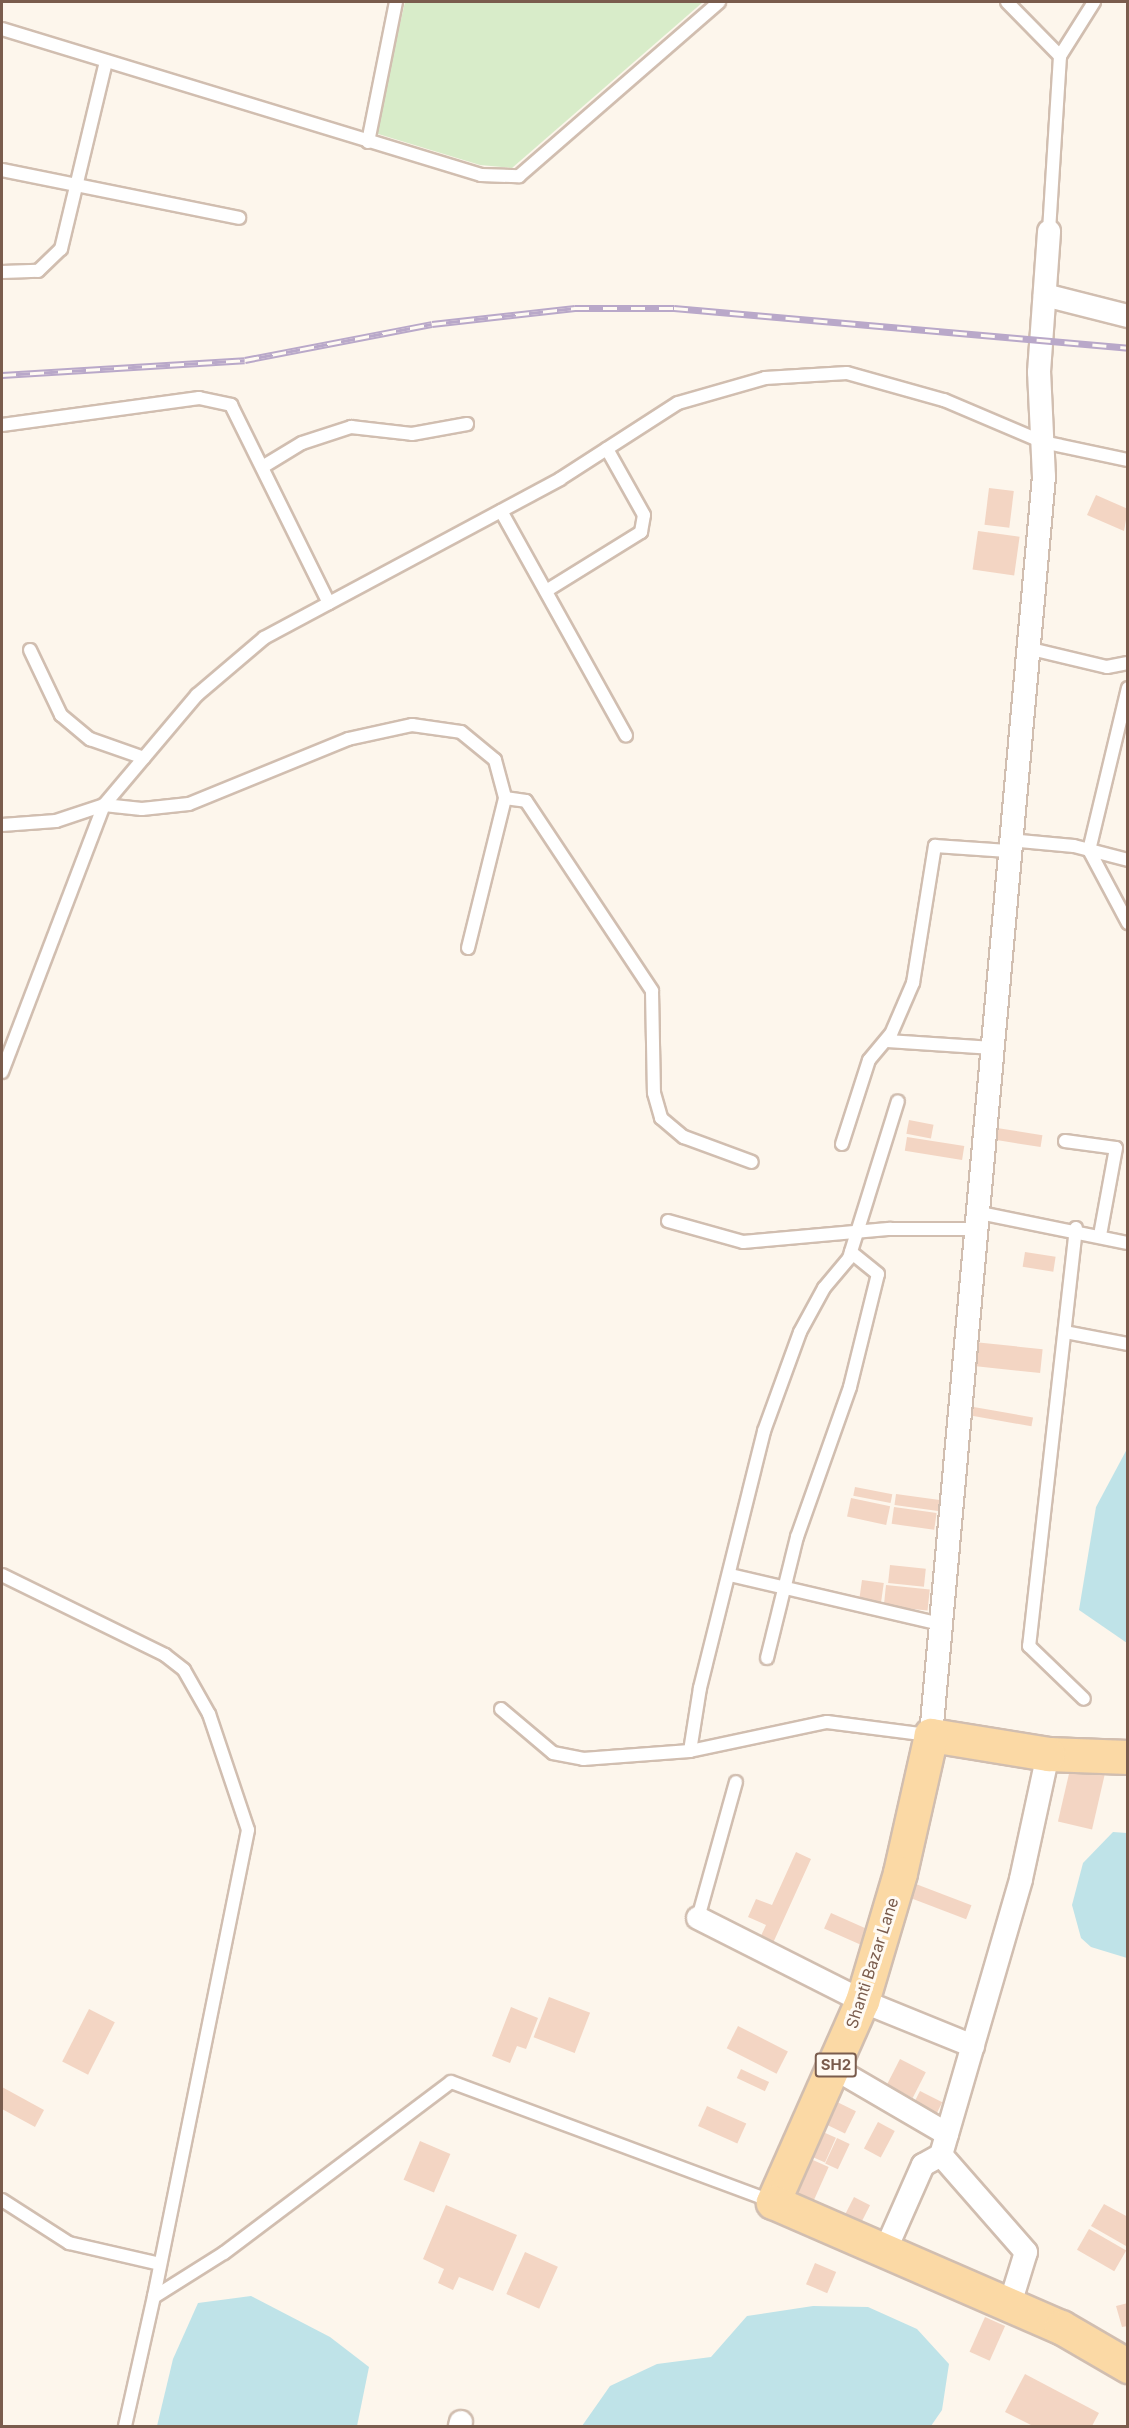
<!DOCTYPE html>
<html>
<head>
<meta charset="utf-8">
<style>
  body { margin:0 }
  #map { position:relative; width:1129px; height:2428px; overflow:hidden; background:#fdf6ec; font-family:Inter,sans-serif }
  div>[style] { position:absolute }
  .green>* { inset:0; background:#d8ecc9 }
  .water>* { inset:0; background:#bfe3e8 }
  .building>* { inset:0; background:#f3d5c3; transform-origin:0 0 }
  .roads { filter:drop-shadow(2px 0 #d1beb0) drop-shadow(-2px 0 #d1beb0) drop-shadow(0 2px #d1beb0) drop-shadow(0 -2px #d1beb0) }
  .lane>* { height:12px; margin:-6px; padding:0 6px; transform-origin:6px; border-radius:6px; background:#fff }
  .street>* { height:22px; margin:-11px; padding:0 11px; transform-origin:11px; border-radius:11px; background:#fff }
  .primary>* { height:33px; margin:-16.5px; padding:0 16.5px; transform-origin:16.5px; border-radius:16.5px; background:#fbd9a5 }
  .rail>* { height:7px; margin-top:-3.5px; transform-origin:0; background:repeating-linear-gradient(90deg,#fffaf3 0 14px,#b9a8c9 0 28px); box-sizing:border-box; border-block:2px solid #b9a8c9 }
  span { translate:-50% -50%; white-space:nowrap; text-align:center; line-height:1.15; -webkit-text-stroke:6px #fffaf3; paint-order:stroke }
  .shield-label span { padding:2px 4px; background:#fffaf3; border:2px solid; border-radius:4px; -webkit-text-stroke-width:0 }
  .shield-label { font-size:15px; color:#7a5c4d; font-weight:700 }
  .street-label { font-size:16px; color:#7a5c4d }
  .frame { position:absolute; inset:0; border:3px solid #7a5c4d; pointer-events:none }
</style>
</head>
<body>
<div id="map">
  <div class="green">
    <i style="clip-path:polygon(405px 2px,703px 2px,512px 168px,480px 165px,375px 133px)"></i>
  </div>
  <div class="water">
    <i style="clip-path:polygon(1127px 1449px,1127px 1643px,1079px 1610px,1096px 1507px)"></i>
    <i style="clip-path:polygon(1113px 1832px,1127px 1833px,1127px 1958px,1091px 1947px,1081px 1938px,1072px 1905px,1083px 1863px)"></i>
    <i style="clip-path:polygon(251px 2296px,330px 2337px,369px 2367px,357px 2426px,157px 2426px,173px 2359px,198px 2303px)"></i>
    <i style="clip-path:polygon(813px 2306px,868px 2307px,917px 2329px,949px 2364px,942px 2410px,931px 2426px,582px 2426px,610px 2386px,657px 2364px,711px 2357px,747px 2316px)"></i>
  </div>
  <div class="building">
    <i style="left:989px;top:488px;width:25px;height:37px;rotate:7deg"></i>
    <i style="clip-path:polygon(1096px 495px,1128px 509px,1124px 531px,1087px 515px)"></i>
    <i style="left:978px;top:531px;width:42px;height:39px;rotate:8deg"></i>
    <i style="left:909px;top:1120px;width:25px;height:14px;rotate:11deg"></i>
    <i style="left:997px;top:1128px;width:46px;height:12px;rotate:9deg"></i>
    <i style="left:907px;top:1137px;width:58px;height:14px;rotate:9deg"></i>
    <i style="left:1025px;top:1252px;width:31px;height:15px;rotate:9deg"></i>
    <i style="left:974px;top:1342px;width:69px;height:24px;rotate:6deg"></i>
    <i style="left:968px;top:1406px;width:66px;height:9px;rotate:10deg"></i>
    <i style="left:855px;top:1487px;width:38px;height:9px;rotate:11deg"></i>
    <i style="left:896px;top:1494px;width:44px;height:11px;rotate:8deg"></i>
    <i style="left:851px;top:1498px;width:40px;height:19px;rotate:12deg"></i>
    <i style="left:894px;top:1507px;width:43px;height:17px;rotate:8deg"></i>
    <i style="left:890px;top:1565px;width:36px;height:18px;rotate:6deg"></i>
    <i style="left:862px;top:1580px;width:22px;height:21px;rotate:8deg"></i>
    <i style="left:886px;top:1585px;width:44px;height:21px;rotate:6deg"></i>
    <i style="left:1071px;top:1765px;width:35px;height:58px;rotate:13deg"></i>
    <i style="clip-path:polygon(796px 1852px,811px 1859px,773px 1943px,760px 1938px,766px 1925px,748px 1917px,756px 1899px,772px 1905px)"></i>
    <i style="left:908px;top:1881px;width:68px;height:15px;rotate:21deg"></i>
    <i style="left:831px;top:1913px;width:42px;height:17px;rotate:24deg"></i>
    <i style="left:549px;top:1997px;width:44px;height:43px;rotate:21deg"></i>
    <i style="clip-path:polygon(511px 2007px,538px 2018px,526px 2049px,517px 2046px,510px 2063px,492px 2056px)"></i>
    <i style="left:89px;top:2009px;width:29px;height:59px;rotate:27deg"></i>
    <i style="left:738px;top:2026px;width:56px;height:25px;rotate:27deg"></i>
    <i style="left:900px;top:2059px;width:29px;height:29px;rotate:27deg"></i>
    <i style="left:741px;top:2069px;width:31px;height:10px;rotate:25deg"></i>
    <i style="clip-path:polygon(2px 2087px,44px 2110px,35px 2127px,2px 2109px)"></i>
    <i style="left:920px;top:2091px;width:25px;height:20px;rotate:27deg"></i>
    <i style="left:829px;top:2098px;width:30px;height:25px;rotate:26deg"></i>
    <i style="left:707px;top:2106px;width:43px;height:22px;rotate:24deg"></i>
    <i style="left:878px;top:2122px;width:19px;height:30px;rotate:28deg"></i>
    <i style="left:814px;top:2128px;width:24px;height:27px;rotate:24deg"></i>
    <i style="left:837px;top:2138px;width:14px;height:28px;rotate:25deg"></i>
    <i style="left:420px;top:2141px;width:33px;height:42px;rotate:23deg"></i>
    <i style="left:804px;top:2156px;width:27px;height:43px;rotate:24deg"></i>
    <i style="left:854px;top:2197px;width:18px;height:23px;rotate:27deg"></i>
    <i style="clip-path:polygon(1104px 2204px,1128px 2217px,1126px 2246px,1091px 2226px)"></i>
    <i style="clip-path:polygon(446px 2205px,517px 2235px,493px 2291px,459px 2277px,453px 2290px,438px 2283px,444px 2269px,423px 2259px)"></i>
    <i style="left:1089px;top:2229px;width:43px;height:24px;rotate:30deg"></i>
    <i style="left:525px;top:2252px;width:36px;height:46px;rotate:24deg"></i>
    <i style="left:815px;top:2263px;width:23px;height:23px;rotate:23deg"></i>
    <i style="clip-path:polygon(1128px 2303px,1128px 2326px,1122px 2327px,1116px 2306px)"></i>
    <i style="left:985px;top:2317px;width:22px;height:38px;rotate:24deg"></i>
    <i style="clip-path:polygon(1025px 2374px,1099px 2413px,1092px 2426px,1033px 2426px,1005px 2412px)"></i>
  </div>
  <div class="roads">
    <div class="lane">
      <i style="left:1007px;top:2px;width:76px;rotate:45.5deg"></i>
      <i style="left:2px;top:29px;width:501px;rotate:16.95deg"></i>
      <i style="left:481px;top:175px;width:38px;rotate:2deg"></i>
      <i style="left:519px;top:176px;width:265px;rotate:-41deg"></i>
      <i style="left:368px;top:142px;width:143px;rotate:-78.7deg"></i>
      <i style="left:2px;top:170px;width:242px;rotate:11.4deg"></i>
      <i style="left:1049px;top:231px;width:175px;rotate:-86.4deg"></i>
      <i style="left:1060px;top:56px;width:64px;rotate:-57.8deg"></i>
      <i style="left:2px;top:272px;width:36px;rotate:-2deg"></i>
      <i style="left:38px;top:271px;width:32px;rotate:-44deg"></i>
      <i style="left:61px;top:249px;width:193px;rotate:-76.5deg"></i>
      <i style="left:2px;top:425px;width:199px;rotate:-7.8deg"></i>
      <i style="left:199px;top:398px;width:33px;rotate:12deg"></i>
      <i style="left:231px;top:405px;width:221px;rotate:63.7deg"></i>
      <i style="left:264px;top:466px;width:44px;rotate:-31.2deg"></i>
      <i style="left:302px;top:443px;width:52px;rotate:-18.1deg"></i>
      <i style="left:351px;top:427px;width:61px;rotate:6.5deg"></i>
      <i style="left:412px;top:434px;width:56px;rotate:-10.3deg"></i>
      <i style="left:501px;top:511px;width:257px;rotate:60.9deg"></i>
      <i style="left:546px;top:591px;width:112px;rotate:-31.8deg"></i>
      <i style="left:641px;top:532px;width:17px;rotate:-80deg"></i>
      <i style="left:644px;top:515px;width:76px;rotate:-119.3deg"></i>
      <i style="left:1027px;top:648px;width:82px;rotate:13.4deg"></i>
      <i style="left:1107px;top:667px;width:21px;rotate:-11deg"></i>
      <i style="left:30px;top:650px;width:72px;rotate:64.5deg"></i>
      <i style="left:61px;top:715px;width:38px;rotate:40deg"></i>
      <i style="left:90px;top:739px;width:57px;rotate:19.4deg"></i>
      <i style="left:1128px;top:688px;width:167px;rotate:103.5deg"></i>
      <i style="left:1089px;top:850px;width:83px;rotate:61.9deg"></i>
      <i style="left:2px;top:825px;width:54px;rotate:-4.2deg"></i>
      <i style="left:56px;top:821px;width:51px;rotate:-18.4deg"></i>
      <i style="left:104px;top:805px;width:38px;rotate:6deg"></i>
      <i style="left:142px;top:809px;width:47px;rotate:-6.1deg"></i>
      <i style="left:189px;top:804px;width:172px;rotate:-22.2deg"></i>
      <i style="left:348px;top:739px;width:66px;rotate:-12.3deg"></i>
      <i style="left:412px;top:725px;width:49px;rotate:8.1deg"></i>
      <i style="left:461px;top:732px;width:44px;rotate:39.5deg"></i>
      <i style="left:495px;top:760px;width:39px;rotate:75deg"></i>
      <i style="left:505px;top:798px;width:21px;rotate:8deg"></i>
      <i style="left:526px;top:801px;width:228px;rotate:56.4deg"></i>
      <i style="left:652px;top:991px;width:102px;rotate:88.9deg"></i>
      <i style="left:654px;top:1093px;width:26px;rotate:74deg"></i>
      <i style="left:661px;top:1118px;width:30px;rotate:40deg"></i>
      <i style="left:684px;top:1137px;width:72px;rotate:20.2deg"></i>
      <i style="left:1009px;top:840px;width:65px;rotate:5.3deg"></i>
      <i style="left:1074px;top:846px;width:56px;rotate:14.5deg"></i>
      <i style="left:468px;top:948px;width:154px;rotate:-76.1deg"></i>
      <i style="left:886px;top:1041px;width:105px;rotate:3.8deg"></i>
      <i style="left:2px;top:1072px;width:286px;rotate:-69.1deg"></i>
      <i style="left:104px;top:805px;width:144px;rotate:-49.8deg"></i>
      <i style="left:197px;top:695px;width:88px;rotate:-40.4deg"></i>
      <i style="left:264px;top:638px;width:336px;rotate:-28.2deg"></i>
      <i style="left:560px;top:479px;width:140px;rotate:-32.8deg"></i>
      <i style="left:678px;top:403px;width:91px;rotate:-16deg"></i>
      <i style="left:765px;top:378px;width:82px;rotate:-3.5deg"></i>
      <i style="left:847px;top:373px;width:101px;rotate:15.6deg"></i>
      <i style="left:944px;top:400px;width:108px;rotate:23deg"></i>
      <i style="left:1043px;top:442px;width:87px;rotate:12deg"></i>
      <i style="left:1065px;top:1141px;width:51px;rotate:7.8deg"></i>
      <i style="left:1116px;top:1148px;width:88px;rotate:100.4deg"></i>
      <i style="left:842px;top:1144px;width:88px;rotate:-72.2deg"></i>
      <i style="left:869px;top:1060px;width:34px;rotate:-50deg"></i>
      <i style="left:891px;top:1034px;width:56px;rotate:-66.7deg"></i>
      <i style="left:913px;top:983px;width:139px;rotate:-80.9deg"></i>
      <i style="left:935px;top:846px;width:73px;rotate:3.9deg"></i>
      <i style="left:980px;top:1213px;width:151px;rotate:11.5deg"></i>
      <i style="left:668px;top:1221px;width:78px;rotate:15.6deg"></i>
      <i style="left:743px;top:1242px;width:148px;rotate:-5.1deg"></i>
      <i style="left:890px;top:1229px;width:89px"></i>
      <i style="left:1076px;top:1228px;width:421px;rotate:96.4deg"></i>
      <i style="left:1029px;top:1646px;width:76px;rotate:43.9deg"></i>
      <i style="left:1065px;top:1332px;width:64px;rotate:10.8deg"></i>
      <i style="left:2px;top:1575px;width:182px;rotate:26.1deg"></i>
      <i style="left:165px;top:1655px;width:24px;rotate:38deg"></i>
      <i style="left:184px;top:1670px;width:51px;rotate:60.4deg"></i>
      <i style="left:209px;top:1714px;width:122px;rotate:71.4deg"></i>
      <i style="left:248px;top:1830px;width:476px;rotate:101.4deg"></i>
      <i style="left:154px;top:2297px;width:83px;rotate:-32.2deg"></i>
      <i style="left:224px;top:2253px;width:284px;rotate:-37deg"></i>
      <i style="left:451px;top:2082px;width:344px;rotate:20.4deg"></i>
      <i style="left:730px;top:1575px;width:216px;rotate:13.1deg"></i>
      <i style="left:767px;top:1658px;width:125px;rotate:-76.1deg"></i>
      <i style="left:797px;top:1537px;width:159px;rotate:-70.5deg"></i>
      <i style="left:850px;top:1387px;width:116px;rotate:-76.1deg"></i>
      <i style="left:878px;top:1274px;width:35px;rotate:-141deg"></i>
      <i style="left:501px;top:1709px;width:68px;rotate:40.2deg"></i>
      <i style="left:553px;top:1753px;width:31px;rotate:11deg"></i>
      <i style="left:583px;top:1759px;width:107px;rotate:-4.3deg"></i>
      <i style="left:690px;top:1751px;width:140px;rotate:-12deg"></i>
      <i style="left:827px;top:1722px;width:103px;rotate:7.3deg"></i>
      <i style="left:690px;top:1751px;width:64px;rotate:-81deg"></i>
      <i style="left:700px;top:1688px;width:265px;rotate:-76deg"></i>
      <i style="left:764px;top:1431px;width:105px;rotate:-70deg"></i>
      <i style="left:800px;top:1332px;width:50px;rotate:-61.4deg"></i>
      <i style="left:824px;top:1288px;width:39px;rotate:-50deg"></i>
      <i style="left:849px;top:1258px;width:164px;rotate:-72.7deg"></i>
      <i style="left:698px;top:1918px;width:141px;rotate:-74.4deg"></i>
      <i style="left:2px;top:2200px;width:80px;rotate:32.7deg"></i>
      <i style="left:69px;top:2243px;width:93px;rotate:13deg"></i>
      <i style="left:125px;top:2426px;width:133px;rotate:-77.4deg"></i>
    </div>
    <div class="street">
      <i style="left:1045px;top:295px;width:86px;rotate:14.2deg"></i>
      <i style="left:931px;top:1735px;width:1263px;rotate:-84.87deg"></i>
      <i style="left:1044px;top:477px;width:105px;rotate:-92.7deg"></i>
      <i style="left:1039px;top:372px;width:141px;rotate:-85.9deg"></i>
      <i style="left:698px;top:1918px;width:184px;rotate:26.8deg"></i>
      <i style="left:862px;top:2001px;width:120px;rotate:22.1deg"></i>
      <i style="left:834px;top:2068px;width:131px;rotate:30.3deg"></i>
      <i style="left:885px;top:2251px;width:94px;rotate:-66.2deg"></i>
      <i style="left:923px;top:2165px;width:21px;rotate:-29deg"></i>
      <i style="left:1010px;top:2304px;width:54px;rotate:-72.9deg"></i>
      <i style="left:1026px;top:2252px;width:129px;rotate:-131.2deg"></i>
      <i style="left:941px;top:2155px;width:287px;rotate:-73.8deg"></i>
      <i style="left:1021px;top:1879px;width:128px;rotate:-77.8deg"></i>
      <i style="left:460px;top:2426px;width:4px;rotate:-76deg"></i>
    </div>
    <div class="primary">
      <i style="left:1128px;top:1757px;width:80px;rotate:-177.9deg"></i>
      <i style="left:1048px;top:1754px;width:119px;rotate:-170.8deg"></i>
      <i style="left:931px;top:1735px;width:141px;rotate:102.7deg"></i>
      <i style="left:900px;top:1873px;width:134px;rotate:106.5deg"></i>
      <i style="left:862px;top:2001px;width:220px;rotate:113.9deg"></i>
      <i style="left:773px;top:2202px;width:314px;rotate:23.5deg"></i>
      <i style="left:1061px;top:2327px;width:78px;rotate:30.2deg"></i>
    </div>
  </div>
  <div class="rail">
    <i style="left:2px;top:375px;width:243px;rotate:-3.5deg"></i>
    <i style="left:245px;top:360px;width:190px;rotate:-10.9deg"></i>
    <i style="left:432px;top:324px;width:144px;rotate:-6.4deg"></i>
    <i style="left:575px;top:308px;width:99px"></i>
    <i style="left:674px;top:308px;width:456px;rotate:5deg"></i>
  </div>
  <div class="shield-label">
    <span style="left:836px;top:2065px">SH2</span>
  </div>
  <div class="street-label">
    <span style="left:872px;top:1963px;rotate:-72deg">Shanti Bazar Lane</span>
  </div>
  <div class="frame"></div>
</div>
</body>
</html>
